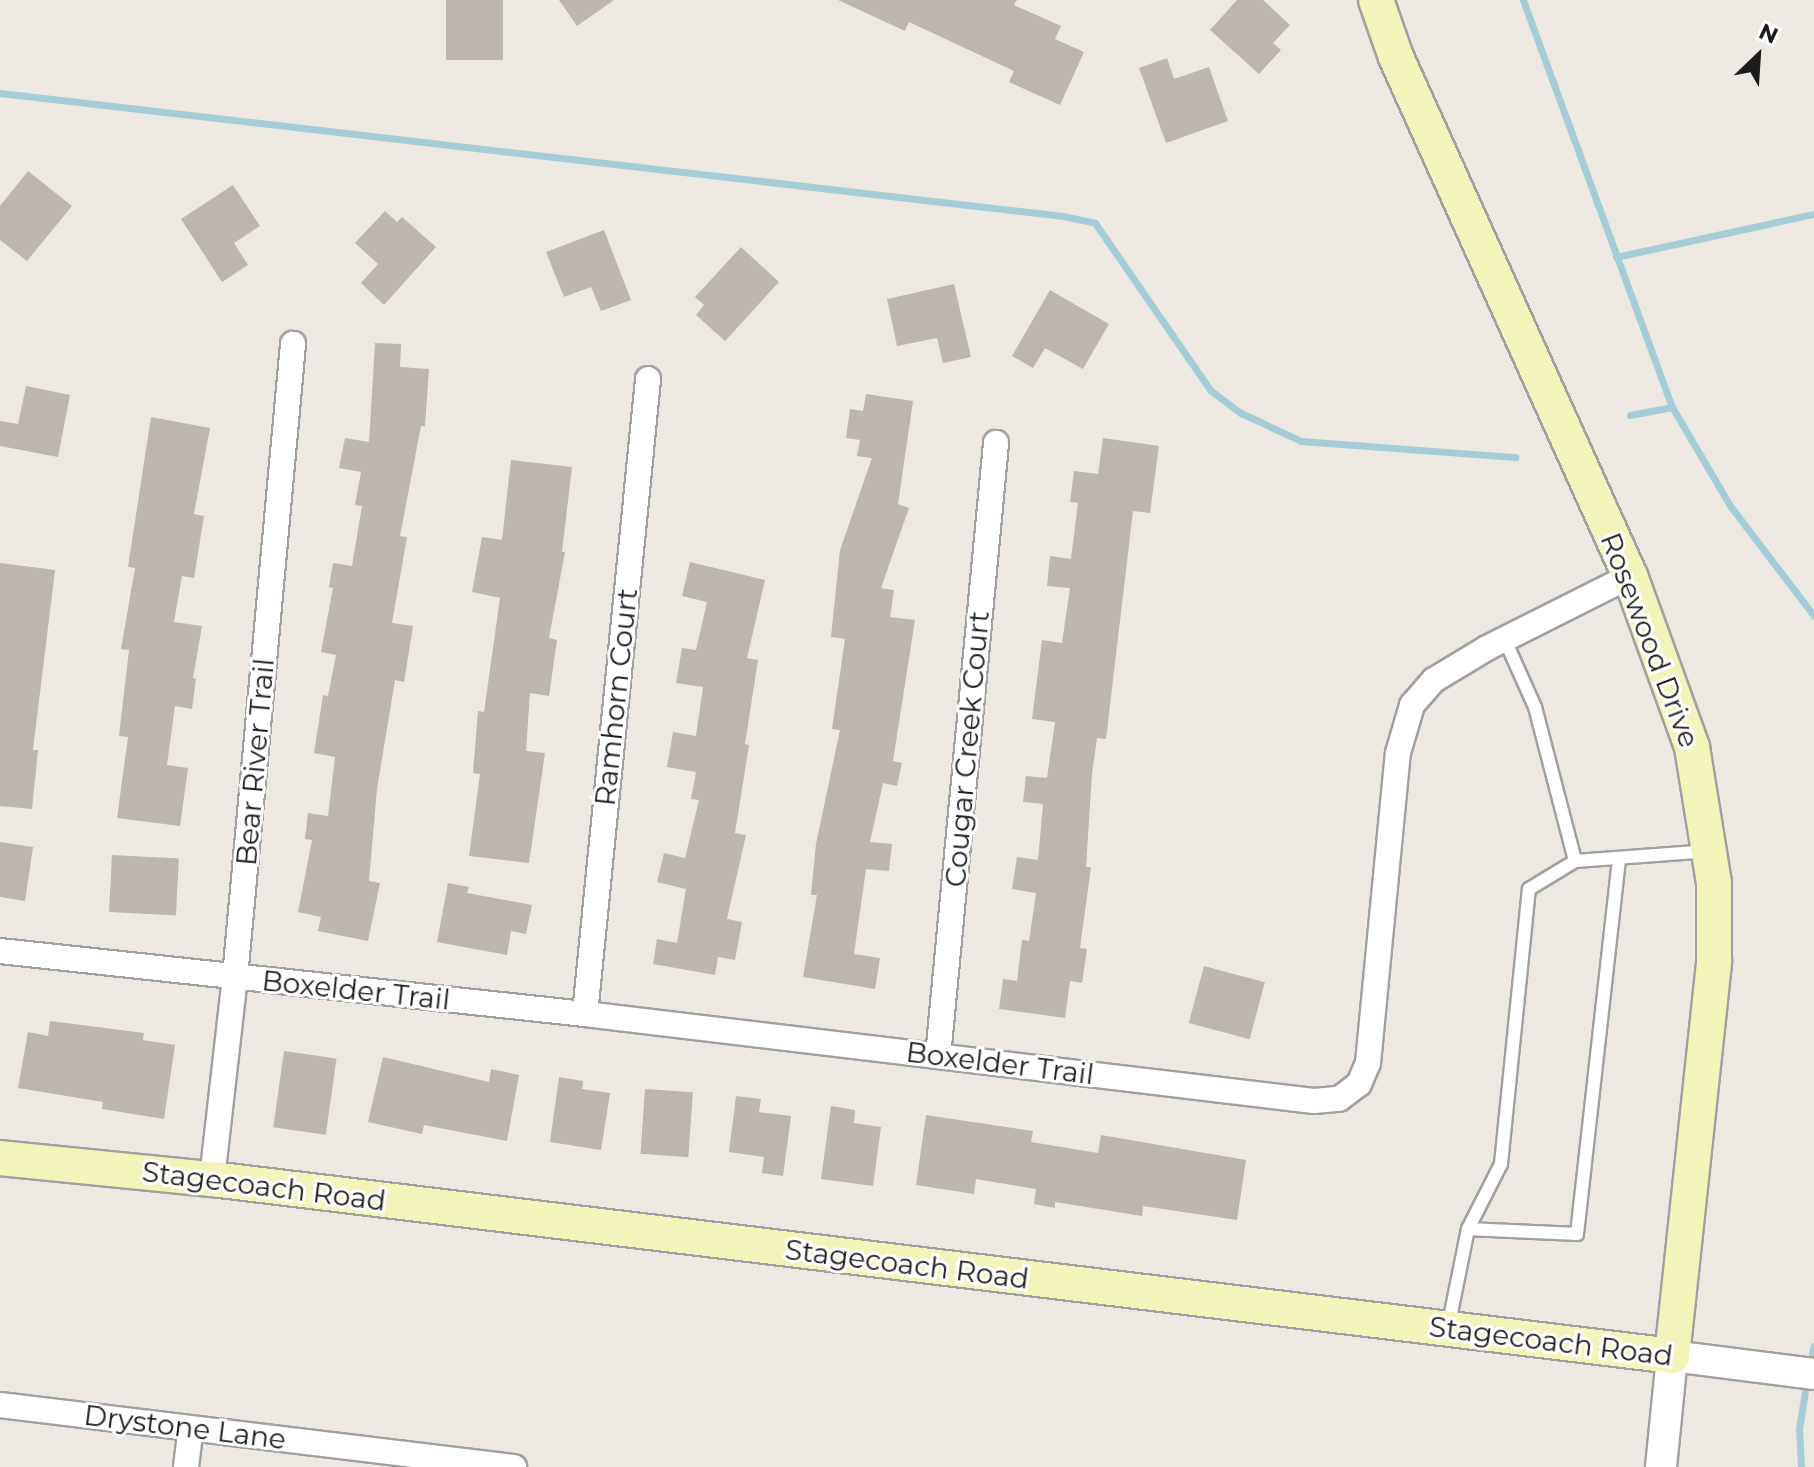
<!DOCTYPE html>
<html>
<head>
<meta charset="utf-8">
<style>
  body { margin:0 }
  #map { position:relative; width:1814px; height:1467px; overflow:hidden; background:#ede9e2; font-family:Montserrat,sans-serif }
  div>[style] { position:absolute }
  .stream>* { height:7px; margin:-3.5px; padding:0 3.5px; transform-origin:3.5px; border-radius:3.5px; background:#a5cdd8 }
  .building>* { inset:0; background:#bdb5af; transform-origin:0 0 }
  .roads { filter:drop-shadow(2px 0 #a0a0a0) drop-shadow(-2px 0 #a0a0a0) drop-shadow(0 2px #a0a0a0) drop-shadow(0 -2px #a0a0a0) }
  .service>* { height:12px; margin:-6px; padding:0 6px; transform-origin:6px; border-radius:6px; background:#fff }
  .minor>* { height:24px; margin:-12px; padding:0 12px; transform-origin:12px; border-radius:12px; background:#fff }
  .tertiary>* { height:30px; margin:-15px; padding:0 15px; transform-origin:15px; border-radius:15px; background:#fff }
  .secondary>* { height:34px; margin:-17px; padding:0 17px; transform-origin:17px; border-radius:17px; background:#f3f4b9 }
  span { translate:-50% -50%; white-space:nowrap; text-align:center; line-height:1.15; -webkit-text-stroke:6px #fff; paint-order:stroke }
  .street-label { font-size:28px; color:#1c1c1c }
  .north { position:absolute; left:1718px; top:16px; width:80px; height:80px; -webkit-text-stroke:6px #fff; paint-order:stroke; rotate:25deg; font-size:22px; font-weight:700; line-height:32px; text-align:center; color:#1c1c1c }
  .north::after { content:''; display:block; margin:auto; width:28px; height:36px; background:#1c1c1c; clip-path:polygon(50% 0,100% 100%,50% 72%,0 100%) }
</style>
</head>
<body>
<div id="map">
  <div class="stream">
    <i style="left:1523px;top:0;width:433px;rotate:69.9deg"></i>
    <i style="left:1672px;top:407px;width:116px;rotate:59.5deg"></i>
    <i style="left:1731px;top:507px;width:137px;rotate:52.7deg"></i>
    <i style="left:0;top:93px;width:1070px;rotate:6.6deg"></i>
    <i style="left:1063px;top:216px;width:33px;rotate:12deg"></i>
    <i style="left:1095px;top:223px;width:203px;rotate:55.4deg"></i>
    <i style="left:1210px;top:390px;width:39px;rotate:37deg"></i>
    <i style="left:1241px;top:413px;width:66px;rotate:25deg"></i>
    <i style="left:1301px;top:441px;width:215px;rotate:4.3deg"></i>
    <i style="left:1616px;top:257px;width:203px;rotate:-12.3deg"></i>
    <i style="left:1630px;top:415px;width:43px;rotate:-10.8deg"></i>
    <i style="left:1809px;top:1367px;width:22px;rotate:-77deg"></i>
    <i style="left:1801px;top:1467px;width:38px;rotate:-93deg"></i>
    <i style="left:1799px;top:1429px;width:51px;rotate:-80.9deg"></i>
  </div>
  <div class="building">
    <i style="left:446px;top:0;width:57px;height:60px"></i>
    <i style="clip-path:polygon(559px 0,614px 0,577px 26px)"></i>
    <i style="clip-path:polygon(838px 0,1017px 0,1014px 5px,1061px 26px,1055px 39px,1084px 52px,1060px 105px,1009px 82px,1014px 71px,909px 22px,905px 31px)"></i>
    <i style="clip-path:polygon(1237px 0,1263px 0,1290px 25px,1273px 43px,1281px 50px,1259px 74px,1210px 30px)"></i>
    <i style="clip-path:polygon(1167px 58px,1174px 79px,1209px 67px,1228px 121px,1166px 143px,1139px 68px)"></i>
    <i style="clip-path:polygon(28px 171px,72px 206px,27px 261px,0 240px,0 206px)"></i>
    <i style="clip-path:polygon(233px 185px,260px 226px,234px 243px,248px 265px,222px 282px,181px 219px)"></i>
    <i style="clip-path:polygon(385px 211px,397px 222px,402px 217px,436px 247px,384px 305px,361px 283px,378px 264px,355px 243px)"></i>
    <i style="clip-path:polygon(604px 230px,631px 300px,601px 311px,591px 287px,564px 297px,546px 252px)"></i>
    <i style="clip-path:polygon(741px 247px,779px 282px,725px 341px,696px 315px,704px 305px,695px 297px)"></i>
    <i style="clip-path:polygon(954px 284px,971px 357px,943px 363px,937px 338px,897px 346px,887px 299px)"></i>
    <i style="clip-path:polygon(1050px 290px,1109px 324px,1083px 369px,1045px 348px,1033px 368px,1012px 356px)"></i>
    <i style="clip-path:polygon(375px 343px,401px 344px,400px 367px,429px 369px,425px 426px,421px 426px,400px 536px,407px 537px,392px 623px,413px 626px,404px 682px,395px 680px,377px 789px,369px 881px,380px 883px,368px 941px,318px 931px,321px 917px,298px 912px,312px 840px,305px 839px,308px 813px,328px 816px,335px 757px,314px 753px,323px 695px,328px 696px,336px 655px,321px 652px,333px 588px,329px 587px,333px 563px,352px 566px,362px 506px,355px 505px,361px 472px,339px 468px,345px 438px,369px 442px)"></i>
    <i style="clip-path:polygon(26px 386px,70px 395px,58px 457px,0 446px,0 421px,18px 424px)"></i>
    <i style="clip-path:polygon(866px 394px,913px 401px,898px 504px,909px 508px,881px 588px,894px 590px,890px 617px,915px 620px,893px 761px,902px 763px,897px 786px,883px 783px,870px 842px,892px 844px,889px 871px,866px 869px,854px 954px,880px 958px,875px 989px,803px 977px,817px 895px,811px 895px,816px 844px,840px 730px,832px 729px,845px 639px,831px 637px,840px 550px,872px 458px,857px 456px,860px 440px,846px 438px,850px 409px,863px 411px)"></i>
    <i style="clip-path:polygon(151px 417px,210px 428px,194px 514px,204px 516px,194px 578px,182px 576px,174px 622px,202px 626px,193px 678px,196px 679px,192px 709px,175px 706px,167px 765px,188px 768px,180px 826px,117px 818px,128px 737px,119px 736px,129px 650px,121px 649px,135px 568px,128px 567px)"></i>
    <i style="clip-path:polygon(1103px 438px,1159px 446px,1150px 513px,1133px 511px,1106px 739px,1097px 738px,1092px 774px,1086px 867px,1091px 867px,1080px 948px,1087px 949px,1082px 983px,1070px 981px,1065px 1018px,999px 1009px,1003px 979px,1017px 981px,1022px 940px,1029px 941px,1036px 893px,1012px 889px,1017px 857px,1038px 860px,1043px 804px,1023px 802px,1026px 776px,1047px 778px,1055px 722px,1032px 719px,1042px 640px,1062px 643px,1070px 588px,1047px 586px,1050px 556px,1071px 559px,1078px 503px,1070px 502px,1074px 471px,1098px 474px)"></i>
    <i style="clip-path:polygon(511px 460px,572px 467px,562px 552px,565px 552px,549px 638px,557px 640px,549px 696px,530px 693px,526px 751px,545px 753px,529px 863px,469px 856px,480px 774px,473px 773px,478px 711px,484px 712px,500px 598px,472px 592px,482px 537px,502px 540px)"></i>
    <i style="clip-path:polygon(690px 562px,765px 580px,747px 658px,758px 660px,745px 744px,749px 745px,735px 833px,746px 835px,727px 919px,742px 922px,735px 960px,718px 957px,715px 975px,653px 964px,657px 939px,677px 943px,686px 889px,657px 882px,664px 853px,685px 858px,699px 800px,691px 799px,696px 772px,667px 767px,673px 732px,696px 736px,703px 687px,676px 683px,682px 648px,696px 650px,707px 602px,682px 596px)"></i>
    <i style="clip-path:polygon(0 563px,55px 570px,33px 750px,38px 750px,32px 809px,0 806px)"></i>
    <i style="clip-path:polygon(0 842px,33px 847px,25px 901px,0 897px)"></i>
    <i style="left:112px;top:855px;width:67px;height:57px;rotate:3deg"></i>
    <i style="clip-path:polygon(448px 883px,469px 887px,467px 893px,532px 905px,526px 934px,511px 931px,507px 955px,437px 942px)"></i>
    <i style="left:1204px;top:966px;width:63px;height:59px;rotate:15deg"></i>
    <i style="clip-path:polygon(50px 1021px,144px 1033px,143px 1040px,175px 1045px,164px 1119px,102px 1109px,103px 1102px,18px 1088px,28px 1032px,48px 1036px)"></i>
    <i style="left:284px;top:1051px;width:53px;height:77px;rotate:8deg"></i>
    <i style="clip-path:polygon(383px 1057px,489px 1082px,491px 1069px,519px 1075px,507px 1141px,424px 1125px,422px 1134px,368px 1122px)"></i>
    <i style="clip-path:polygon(559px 1077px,583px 1081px,582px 1089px,610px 1093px,601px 1150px,550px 1142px)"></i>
    <i style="left:645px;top:1089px;width:48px;height:65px;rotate:4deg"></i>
    <i style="clip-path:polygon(736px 1096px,761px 1099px,759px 1112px,791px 1116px,783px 1176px,762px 1173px,764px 1157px,729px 1152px)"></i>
    <i style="clip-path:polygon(831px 1106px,855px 1110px,854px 1123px,881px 1127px,873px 1186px,821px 1179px)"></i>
    <i style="clip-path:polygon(926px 1115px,1033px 1131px,1031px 1142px,1098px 1153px,1101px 1135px,1246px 1160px,1237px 1220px,1143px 1206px,1142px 1216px,1055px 1202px,1055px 1208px,1034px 1204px,1036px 1189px,976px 1179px,974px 1194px,916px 1185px)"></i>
  </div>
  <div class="roads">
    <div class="service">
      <i style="left:1505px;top:640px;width:73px;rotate:65.9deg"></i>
      <i style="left:1535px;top:707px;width:159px;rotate:75.4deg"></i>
      <i style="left:1575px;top:861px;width:132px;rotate:-4.3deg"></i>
      <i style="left:1468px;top:1229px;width:73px;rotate:-63.1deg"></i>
      <i style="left:1501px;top:1164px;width:276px;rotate:-84.2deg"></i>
      <i style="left:1529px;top:889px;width:54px;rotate:-31.3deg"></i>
      <i style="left:1448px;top:1328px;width:101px;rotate:-78.6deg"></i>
      <i style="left:1468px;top:1229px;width:109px;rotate:2.6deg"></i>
      <i style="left:1577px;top:1234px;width:378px;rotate:-83.6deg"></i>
    </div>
    <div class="minor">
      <i style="left:0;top:951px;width:588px;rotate:6.15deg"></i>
      <i style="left:585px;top:1014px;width:734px;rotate:6.81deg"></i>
      <i style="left:1314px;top:1101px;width:25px;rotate:-5deg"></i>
      <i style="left:1339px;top:1099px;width:25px;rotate:-37deg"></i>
      <i style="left:1359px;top:1084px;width:23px;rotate:-67deg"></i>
      <i style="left:1368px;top:1063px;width:311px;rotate:-84.5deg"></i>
      <i style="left:1398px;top:753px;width:50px;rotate:-73.7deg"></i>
      <i style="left:1412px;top:705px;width:33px;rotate:-49deg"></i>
      <i style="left:1434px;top:680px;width:62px;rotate:-31.1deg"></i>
      <i style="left:1487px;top:648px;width:160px;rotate:-26.7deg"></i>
      <i style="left:585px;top:1014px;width:638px;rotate:-84.33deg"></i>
      <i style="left:938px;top:1056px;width:616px;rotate:-84.59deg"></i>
      <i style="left:212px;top:1179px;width:203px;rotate:-83.5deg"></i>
      <i style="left:235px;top:977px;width:636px;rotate:-84.76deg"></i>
      <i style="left:0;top:1405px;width:518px;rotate:6.88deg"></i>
      <i style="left:186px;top:1467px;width:39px;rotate:-83deg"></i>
    </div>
    <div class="tertiary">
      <i style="left:1661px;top:1467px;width:112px;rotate:-84.3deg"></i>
      <i style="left:1672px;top:1356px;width:143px;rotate:7.2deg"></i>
    </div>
    <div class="secondary">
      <i style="left:0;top:1158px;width:213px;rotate:5.7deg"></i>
      <i style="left:212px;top:1179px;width:1471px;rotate:6.91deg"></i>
      <i style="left:1672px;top:1356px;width:398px;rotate:-83.9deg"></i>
      <i style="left:1714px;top:960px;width:77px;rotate:-90deg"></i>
      <i style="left:1714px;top:883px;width:138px;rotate:-99.2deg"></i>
      <i style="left:1692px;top:747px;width:182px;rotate:-109.9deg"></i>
      <i style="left:1630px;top:576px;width:569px;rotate:-114.27deg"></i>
      <i style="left:1396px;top:57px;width:60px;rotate:-109.3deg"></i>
    </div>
  </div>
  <div class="street-label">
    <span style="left:1650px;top:640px;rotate:69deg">Rosewood Drive</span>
    <span style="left:616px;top:697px;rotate:-84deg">Ramhorn Court</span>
    <span style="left:967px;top:749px;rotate:-85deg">Cougar Creek Court</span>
    <span style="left:255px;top:762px;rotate:-85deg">Bear River Trail</span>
    <span style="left:356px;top:990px;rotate:6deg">Boxelder Trail</span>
    <span style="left:1000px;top:1063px;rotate:7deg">Boxelder Trail</span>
    <span style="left:264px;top:1186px;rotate:7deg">Stagecoach Road</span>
    <span style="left:907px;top:1264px;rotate:7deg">Stagecoach Road</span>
    <span style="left:1551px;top:1341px;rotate:7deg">Stagecoach Road</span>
    <span style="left:185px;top:1427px;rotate:7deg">Drystone Lane</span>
  </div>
  <div class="north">N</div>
</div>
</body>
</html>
